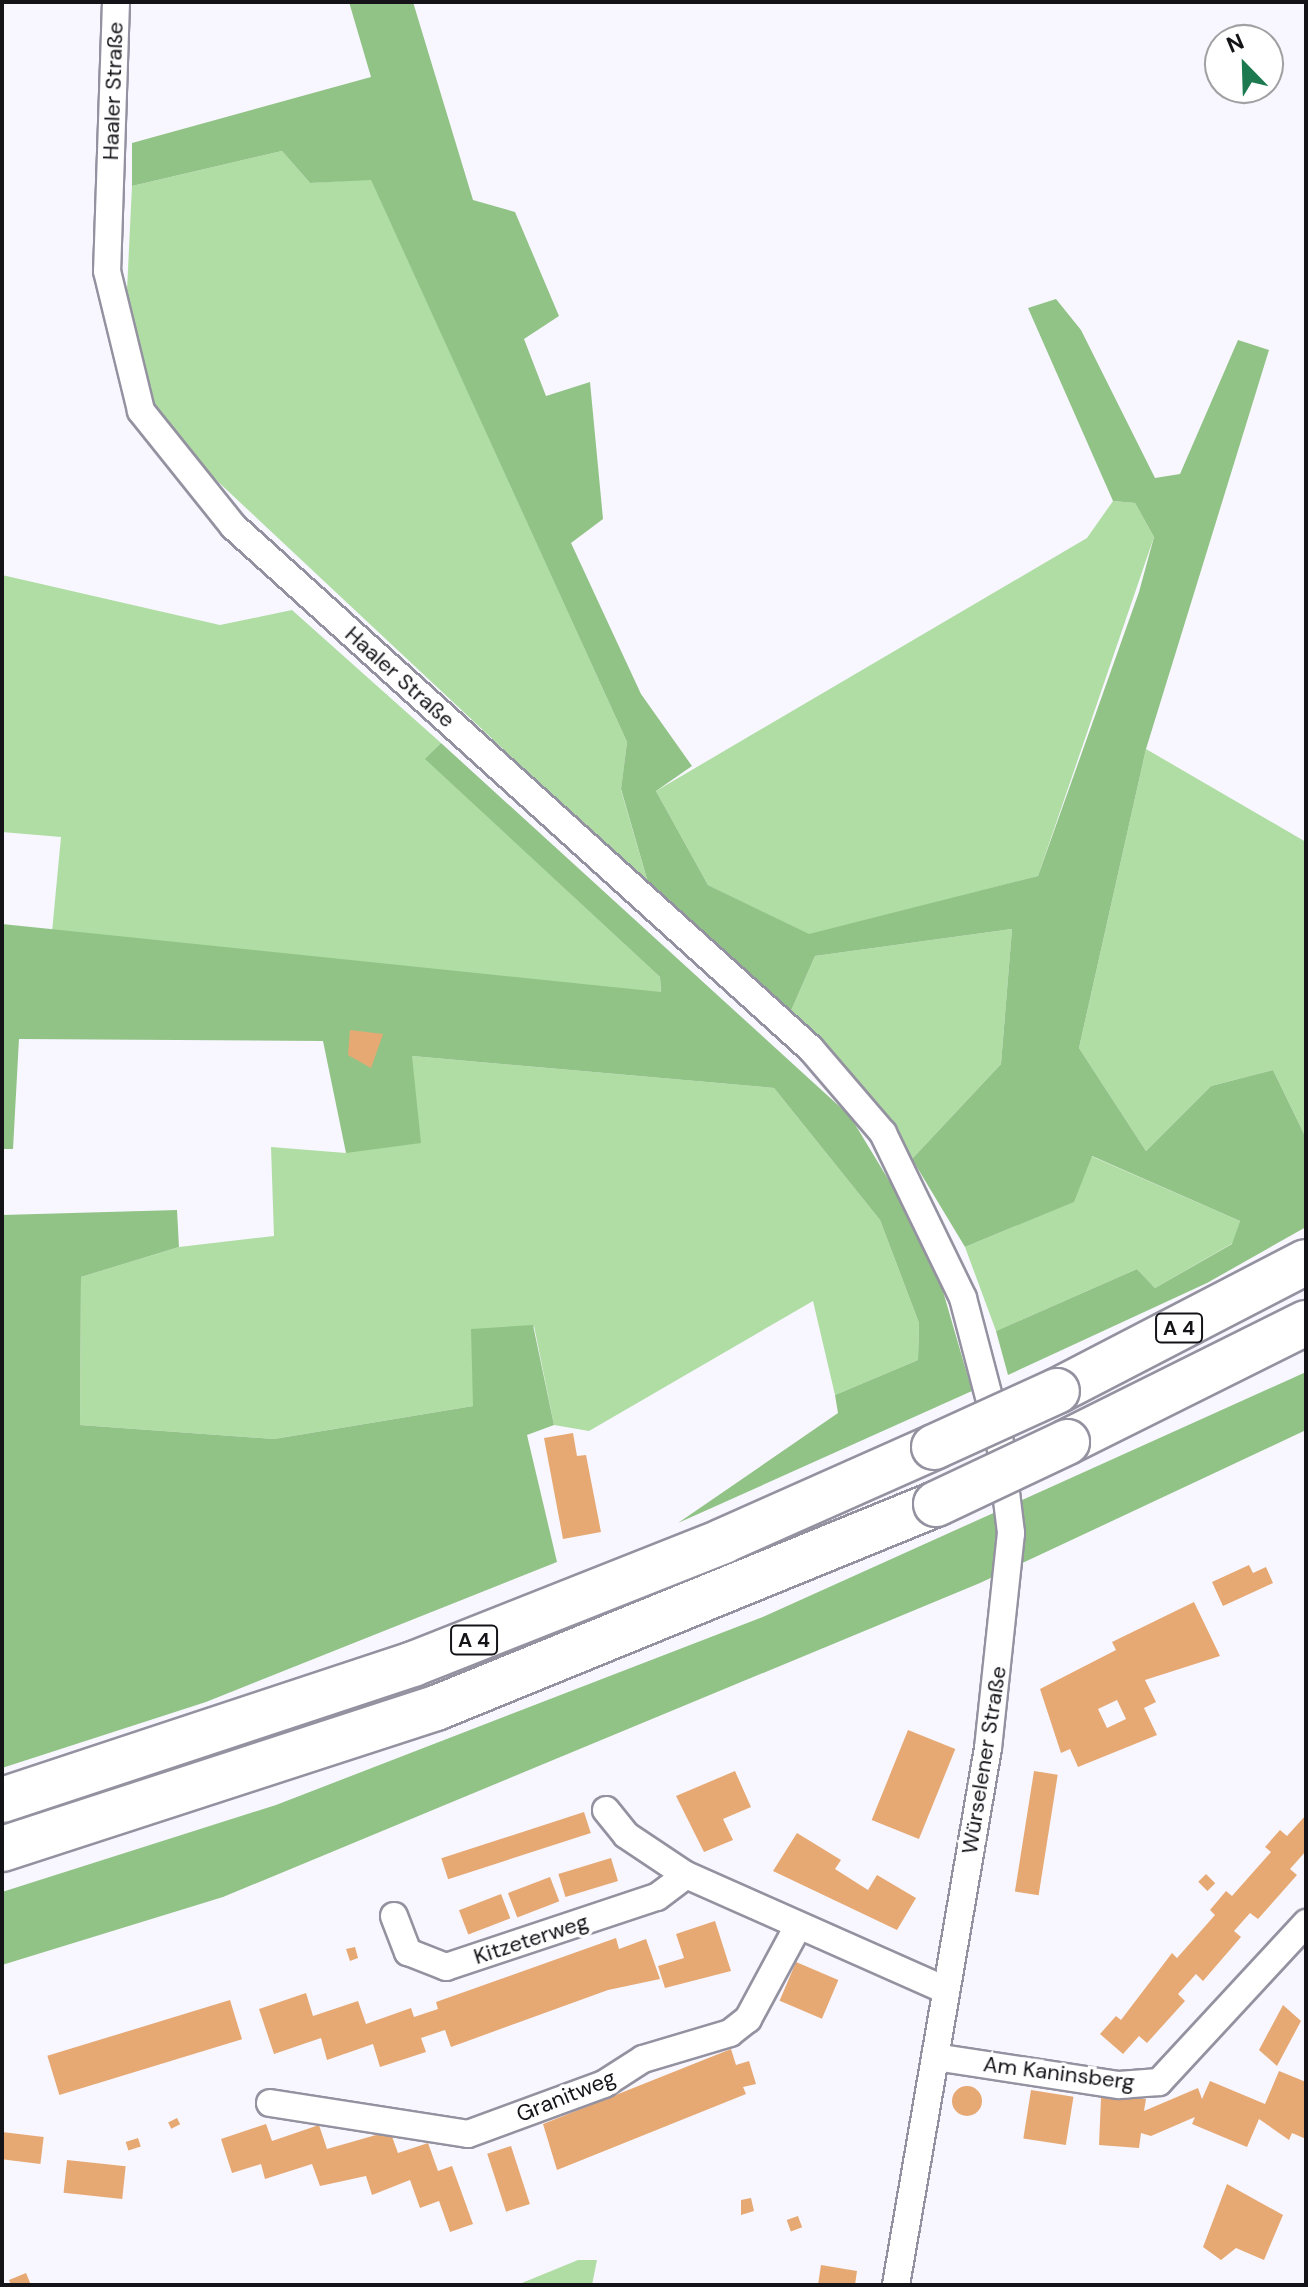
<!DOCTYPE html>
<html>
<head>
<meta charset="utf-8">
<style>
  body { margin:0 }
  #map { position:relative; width:1308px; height:2287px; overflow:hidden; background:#f8f6ff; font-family:"DM Sans",sans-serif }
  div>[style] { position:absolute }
  .green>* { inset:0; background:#b0dda4 }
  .forest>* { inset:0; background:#92c386 }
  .building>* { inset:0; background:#e6a974; transform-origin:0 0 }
  .round { border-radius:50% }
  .roads { filter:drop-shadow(2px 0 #9492a0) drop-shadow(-2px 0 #9492a0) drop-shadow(0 2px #9492a0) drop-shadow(0 -2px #9492a0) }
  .minor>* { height:26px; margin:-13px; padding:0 13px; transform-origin:13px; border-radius:13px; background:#fff }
  .motorway>* { height:44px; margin:-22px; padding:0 22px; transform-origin:22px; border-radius:22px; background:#fff }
  .bridges { filter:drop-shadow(2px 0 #9492a0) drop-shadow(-2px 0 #9492a0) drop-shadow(0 2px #9492a0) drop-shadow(0 -2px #9492a0) }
  .motorway-bridge>* { height:44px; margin:-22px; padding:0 22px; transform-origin:22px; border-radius:22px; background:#fff }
  span { translate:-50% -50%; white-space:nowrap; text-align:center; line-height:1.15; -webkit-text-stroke:7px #fff; paint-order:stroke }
  .shield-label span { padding:2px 6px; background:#fff; border:2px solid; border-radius:6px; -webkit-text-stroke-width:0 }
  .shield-label { font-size:20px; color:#141318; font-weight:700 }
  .street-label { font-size:22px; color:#141318 }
  .frame { position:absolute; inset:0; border:4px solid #141318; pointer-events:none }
  .north { position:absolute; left:1204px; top:24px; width:80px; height:80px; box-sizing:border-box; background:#fff; border:2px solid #a1a1a3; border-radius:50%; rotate:337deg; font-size:22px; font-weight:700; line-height:32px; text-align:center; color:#141318 }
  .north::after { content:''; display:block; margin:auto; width:28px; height:36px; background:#1d7a50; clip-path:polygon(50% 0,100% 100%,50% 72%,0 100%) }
</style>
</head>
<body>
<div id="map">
  <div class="green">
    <i style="clip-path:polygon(282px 151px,310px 183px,371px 179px,627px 742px,621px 790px,649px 886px,197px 462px,144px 389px,127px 290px,132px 186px)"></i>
    <i style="clip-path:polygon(1113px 501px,1135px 503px,1154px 537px,1038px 876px,809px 935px,708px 885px,656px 791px,1087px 538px)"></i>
    <i style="clip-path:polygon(2px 575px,220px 625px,292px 610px,441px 743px,426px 759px,660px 977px,661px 993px,52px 932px,61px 837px,2px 832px)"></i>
    <i style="clip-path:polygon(1146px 749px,1306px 842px,1306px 1138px,1273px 1070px,1211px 1086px,1146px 1151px,1079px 1048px)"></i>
    <i style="clip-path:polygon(1012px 929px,1001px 1064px,912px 1159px,839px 1067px,787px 1020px,815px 956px)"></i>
    <i style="clip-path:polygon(412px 1056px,774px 1088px,880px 1220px,919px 1323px,918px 1360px,835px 1395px,813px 1301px,589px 1431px,554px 1425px,534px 1326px,473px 1406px,274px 1439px,80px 1425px,81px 1277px,179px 1247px,274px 1236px,271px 1147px,346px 1153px)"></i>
    <i style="clip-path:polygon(1091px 1156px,1240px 1221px,1233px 1243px,1155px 1288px,1137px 1269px,996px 1331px,965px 1247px,1073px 1202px)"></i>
    <i style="clip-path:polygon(578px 2260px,597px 2260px,592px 2285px,517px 2285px)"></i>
  </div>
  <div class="forest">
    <i style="clip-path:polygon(349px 2px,413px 2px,473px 200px,515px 212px,559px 316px,524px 339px,546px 396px,590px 382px,603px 519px,571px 543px,641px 694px,692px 766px,656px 791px,708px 885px,809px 934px,1038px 876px,1139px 592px,1154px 537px,1135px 503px,1113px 501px,1028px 308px,1056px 299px,1081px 330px,1155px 478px,1180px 474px,1238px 340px,1269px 350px,1146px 749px,1079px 1048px,1146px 1151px,1211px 1086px,1273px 1070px,1306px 1138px,1306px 1227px,1207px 1283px,1008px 1375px,996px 1331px,1137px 1269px,1155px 1288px,1232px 1244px,1240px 1221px,1092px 1156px,1074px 1202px,965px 1247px,912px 1159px,1001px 1064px,1012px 929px,815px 956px,787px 1020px,649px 886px,621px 789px,627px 742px,371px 180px,310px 183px,282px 151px,132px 186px,132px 143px,371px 77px)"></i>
    <i style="clip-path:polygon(441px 743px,850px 1116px,931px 1250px,972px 1391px,678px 1523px,838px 1413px,835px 1395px,918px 1360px,919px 1323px,880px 1220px,774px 1088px,412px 1056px,421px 1143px,346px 1153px,323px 1041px,19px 1039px,13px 1149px,2px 1149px,2px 924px,661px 992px,660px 977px,425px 759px)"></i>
    <i style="clip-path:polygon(177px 1210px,179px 1247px,81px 1277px,80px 1425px,274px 1439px,473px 1406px,471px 1329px,533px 1325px,554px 1425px,527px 1435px,557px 1562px,206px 1702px,2px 1768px,2px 1215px)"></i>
    <i style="clip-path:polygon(1306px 1372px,1306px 1430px,980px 1583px,223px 1897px,2px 1965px,2px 1892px,276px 1805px,765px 1616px)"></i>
  </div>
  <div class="building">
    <i style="clip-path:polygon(350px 1030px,383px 1034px,371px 1068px,348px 1055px)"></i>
    <i style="clip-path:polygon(573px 1433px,577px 1456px,586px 1455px,601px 1532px,563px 1539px,544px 1438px)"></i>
    <i style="clip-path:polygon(1249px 1565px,1253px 1573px,1266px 1567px,1273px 1583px,1223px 1606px,1212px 1582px)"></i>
    <i style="clip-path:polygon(evenodd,1194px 1602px,1220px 1656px,1145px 1680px,1156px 1702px,1144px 1708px,1157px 1735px,1078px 1767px,1070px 1749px,1061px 1753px,1040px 1689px,1116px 1650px,1112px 1642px,1194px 1602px,1117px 1700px,1126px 1719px,1107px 1728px,1098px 1709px,1117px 1700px)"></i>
    <i style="left:908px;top:1730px;width:51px;height:97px;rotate:22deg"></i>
    <i style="clip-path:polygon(735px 1771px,751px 1807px,723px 1819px,733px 1840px,704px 1852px,676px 1796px)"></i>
    <i style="left:1034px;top:1771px;width:24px;height:122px;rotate:9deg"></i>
    <i style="left:584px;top:1812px;width:22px;height:150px;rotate:72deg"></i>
    <i style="clip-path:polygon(1306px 1815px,1306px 1851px,1290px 1869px,1297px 1875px,1258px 1919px,1250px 1913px,1234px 1931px,1241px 1937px,1203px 1981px,1196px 1974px,1178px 1994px,1185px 2001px,1147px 2043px,1139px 2036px,1123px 2054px,1100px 2034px,1116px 2016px,1121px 2020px,1172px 1953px,1177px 1958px,1215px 1915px,1210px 1910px,1226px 1891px,1232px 1896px,1271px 1852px,1265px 1847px,1280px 1830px,1287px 1836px)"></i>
    <i style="clip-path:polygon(797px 1833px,841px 1860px,835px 1869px,868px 1890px,877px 1875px,916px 1898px,897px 1930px,773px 1871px)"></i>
    <i style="left:611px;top:1858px;width:24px;height:55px;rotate:73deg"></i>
    <i style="left:1206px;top:1874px;width:13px;height:11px;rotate:45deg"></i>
    <i style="left:550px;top:1877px;width:26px;height:45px;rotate:69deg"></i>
    <i style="left:501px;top:1894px;width:26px;height:45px;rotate:69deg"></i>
    <i style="clip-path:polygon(715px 1921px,731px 1971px,665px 1988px,658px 1966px,684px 1958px,676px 1934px)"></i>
    <i style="clip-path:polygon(616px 1938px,619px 1949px,646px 1939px,660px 1979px,608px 1990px,451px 2047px,445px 2030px,421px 2038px,426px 2052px,380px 2067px,373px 2044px,327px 2060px,321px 2038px,274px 2054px,259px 2009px,306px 1993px,313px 2016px,358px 2001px,366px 2024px,411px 2008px,414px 2017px,438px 2009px,436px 2002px)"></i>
    <i style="clip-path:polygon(355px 1947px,358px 1958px,350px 1961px,346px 1949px)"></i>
    <i style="left:796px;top:1962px;width:46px;height:42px;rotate:23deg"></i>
    <i style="left:230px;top:2000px;width:41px;height:191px;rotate:73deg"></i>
    <i style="clip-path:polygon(1283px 2005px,1301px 2021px,1277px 2066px,1259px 2050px)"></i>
    <i style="clip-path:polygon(731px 2049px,736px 2065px,749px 2061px,756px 2084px,743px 2087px,746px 2094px,557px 2170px,543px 2124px)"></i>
    <i style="clip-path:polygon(1279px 2071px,1306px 2082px,1306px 2139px,1292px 2133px,1289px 2140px,1259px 2119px,1247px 2147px,1192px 2124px,1195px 2117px,1151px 2136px,1141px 2133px,1139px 2148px,1099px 2145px,1101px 2098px,1146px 2099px,1144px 2111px,1198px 2088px,1202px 2099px,1210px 2081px,1265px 2104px)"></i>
    <i class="round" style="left:952px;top:2086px;width:30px;height:30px"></i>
    <i style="left:1031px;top:2090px;width:43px;height:49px;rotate:9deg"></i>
    <i style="left:177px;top:2118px;width:7px;height:10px;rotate:63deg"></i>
    <i style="clip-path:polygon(266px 2124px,272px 2141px,319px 2125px,327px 2149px,390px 2131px,398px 2153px,428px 2143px,438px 2171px,452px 2166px,473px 2224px,450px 2232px,439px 2201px,420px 2208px,410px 2180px,372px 2195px,366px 2176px,320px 2186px,312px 2164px,265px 2179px,261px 2164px,232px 2173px,221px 2139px)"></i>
    <i style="left:2px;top:2132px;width:42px;height:27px;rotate:7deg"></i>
    <i style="left:138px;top:2138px;width:9px;height:13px;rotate:72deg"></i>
    <i style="left:511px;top:2146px;width:61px;height:25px;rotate:72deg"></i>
    <i style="left:67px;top:2160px;width:59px;height:33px;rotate:6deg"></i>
    <i style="clip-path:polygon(1227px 2184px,1283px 2215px,1264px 2260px,1236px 2248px,1221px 2260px,1203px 2247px)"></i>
    <i style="clip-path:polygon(751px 2198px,754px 2211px,741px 2215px,741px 2200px)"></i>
    <i style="left:798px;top:2216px;width:12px;height:12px;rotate:70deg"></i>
    <i style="clip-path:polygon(821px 2265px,857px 2271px,855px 2285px,818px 2285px)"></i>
    <i style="clip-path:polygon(26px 2273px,31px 2285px,11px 2285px,9px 2280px)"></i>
  </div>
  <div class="roads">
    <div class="minor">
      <i style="left:116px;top:2px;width:269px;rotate:91.9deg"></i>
      <i style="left:107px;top:271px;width:144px;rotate:76.3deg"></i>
      <i style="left:141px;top:411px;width:147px;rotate:51.3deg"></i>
      <i style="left:233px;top:526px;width:779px;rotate:42.14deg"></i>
      <i style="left:811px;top:1049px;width:111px;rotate:49.4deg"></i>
      <i style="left:883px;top:1133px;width:183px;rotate:64.1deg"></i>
      <i style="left:963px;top:1298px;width:142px;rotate:75.3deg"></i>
      <i style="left:999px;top:1435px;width:99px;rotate:83deg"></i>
      <i style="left:1011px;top:1533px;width:216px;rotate:96.1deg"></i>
      <i style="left:988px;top:1748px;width:545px;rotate:99.72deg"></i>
      <i style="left:606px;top:1810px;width:32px;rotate:51deg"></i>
      <i style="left:626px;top:1835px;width:72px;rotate:33.7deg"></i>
      <i style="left:686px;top:1875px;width:284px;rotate:23.9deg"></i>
      <i style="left:394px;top:1916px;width:39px;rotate:69deg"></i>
      <i style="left:408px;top:1952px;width:41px;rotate:21.5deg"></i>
      <i style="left:446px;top:1967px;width:222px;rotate:-18.4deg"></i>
      <i style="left:657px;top:1897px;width:36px;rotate:-37deg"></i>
      <i style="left:935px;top:2057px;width:186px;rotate:8.7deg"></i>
      <i style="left:1119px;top:2085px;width:40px;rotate:-4.3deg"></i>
      <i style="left:1159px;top:2082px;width:217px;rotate:-47.2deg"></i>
      <i style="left:270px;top:2103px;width:200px;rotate:8.9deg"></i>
      <i style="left:468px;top:2134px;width:145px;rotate:-20.2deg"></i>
      <i style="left:604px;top:2084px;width:46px;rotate:-32.7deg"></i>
      <i style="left:643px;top:2059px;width:91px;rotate:-16.6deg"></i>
      <i style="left:730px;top:2033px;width:23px;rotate:-38deg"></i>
      <i style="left:748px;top:2019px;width:106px;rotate:-61.7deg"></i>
    </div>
    <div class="motorway">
      <i style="left:1057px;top:1391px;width:280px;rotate:-27.4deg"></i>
      <i style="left:1067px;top:1442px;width:267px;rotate:-26.5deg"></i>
      <i style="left:2px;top:1800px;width:433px;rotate:-18.3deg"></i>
      <i style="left:413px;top:1664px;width:334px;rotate:-21.6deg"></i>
      <i style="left:723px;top:1541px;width:231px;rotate:-24deg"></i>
      <i style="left:2px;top:1849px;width:456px;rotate:-18deg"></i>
      <i style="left:436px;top:1708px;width:540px;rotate:-22.2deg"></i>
    </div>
  </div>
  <div class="bridges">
    <div class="motorway-bridge">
      <i style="left:934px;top:1447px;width:135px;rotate:-24.5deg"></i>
      <i style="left:936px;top:1504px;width:145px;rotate:-25.3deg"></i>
    </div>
  </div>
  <div class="shield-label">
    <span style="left:1179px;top:1328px">A 4</span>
    <span style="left:474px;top:1640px">A 4</span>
  </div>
  <div class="street-label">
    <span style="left:113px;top:91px;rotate:-88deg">Haaler Straße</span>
    <span style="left:400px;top:677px;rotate:42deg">Haaler Straße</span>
    <span style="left:984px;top:1760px;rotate:-81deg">Würselener Straße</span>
    <span style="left:531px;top:1939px;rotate:-18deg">Kitzeterweg</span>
    <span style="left:1059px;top:2073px;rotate:7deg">Am Kaninsberg</span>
    <span style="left:566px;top:2096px;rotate:-22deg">Granitweg</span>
  </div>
  <div class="frame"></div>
  <div class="north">N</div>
</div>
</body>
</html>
